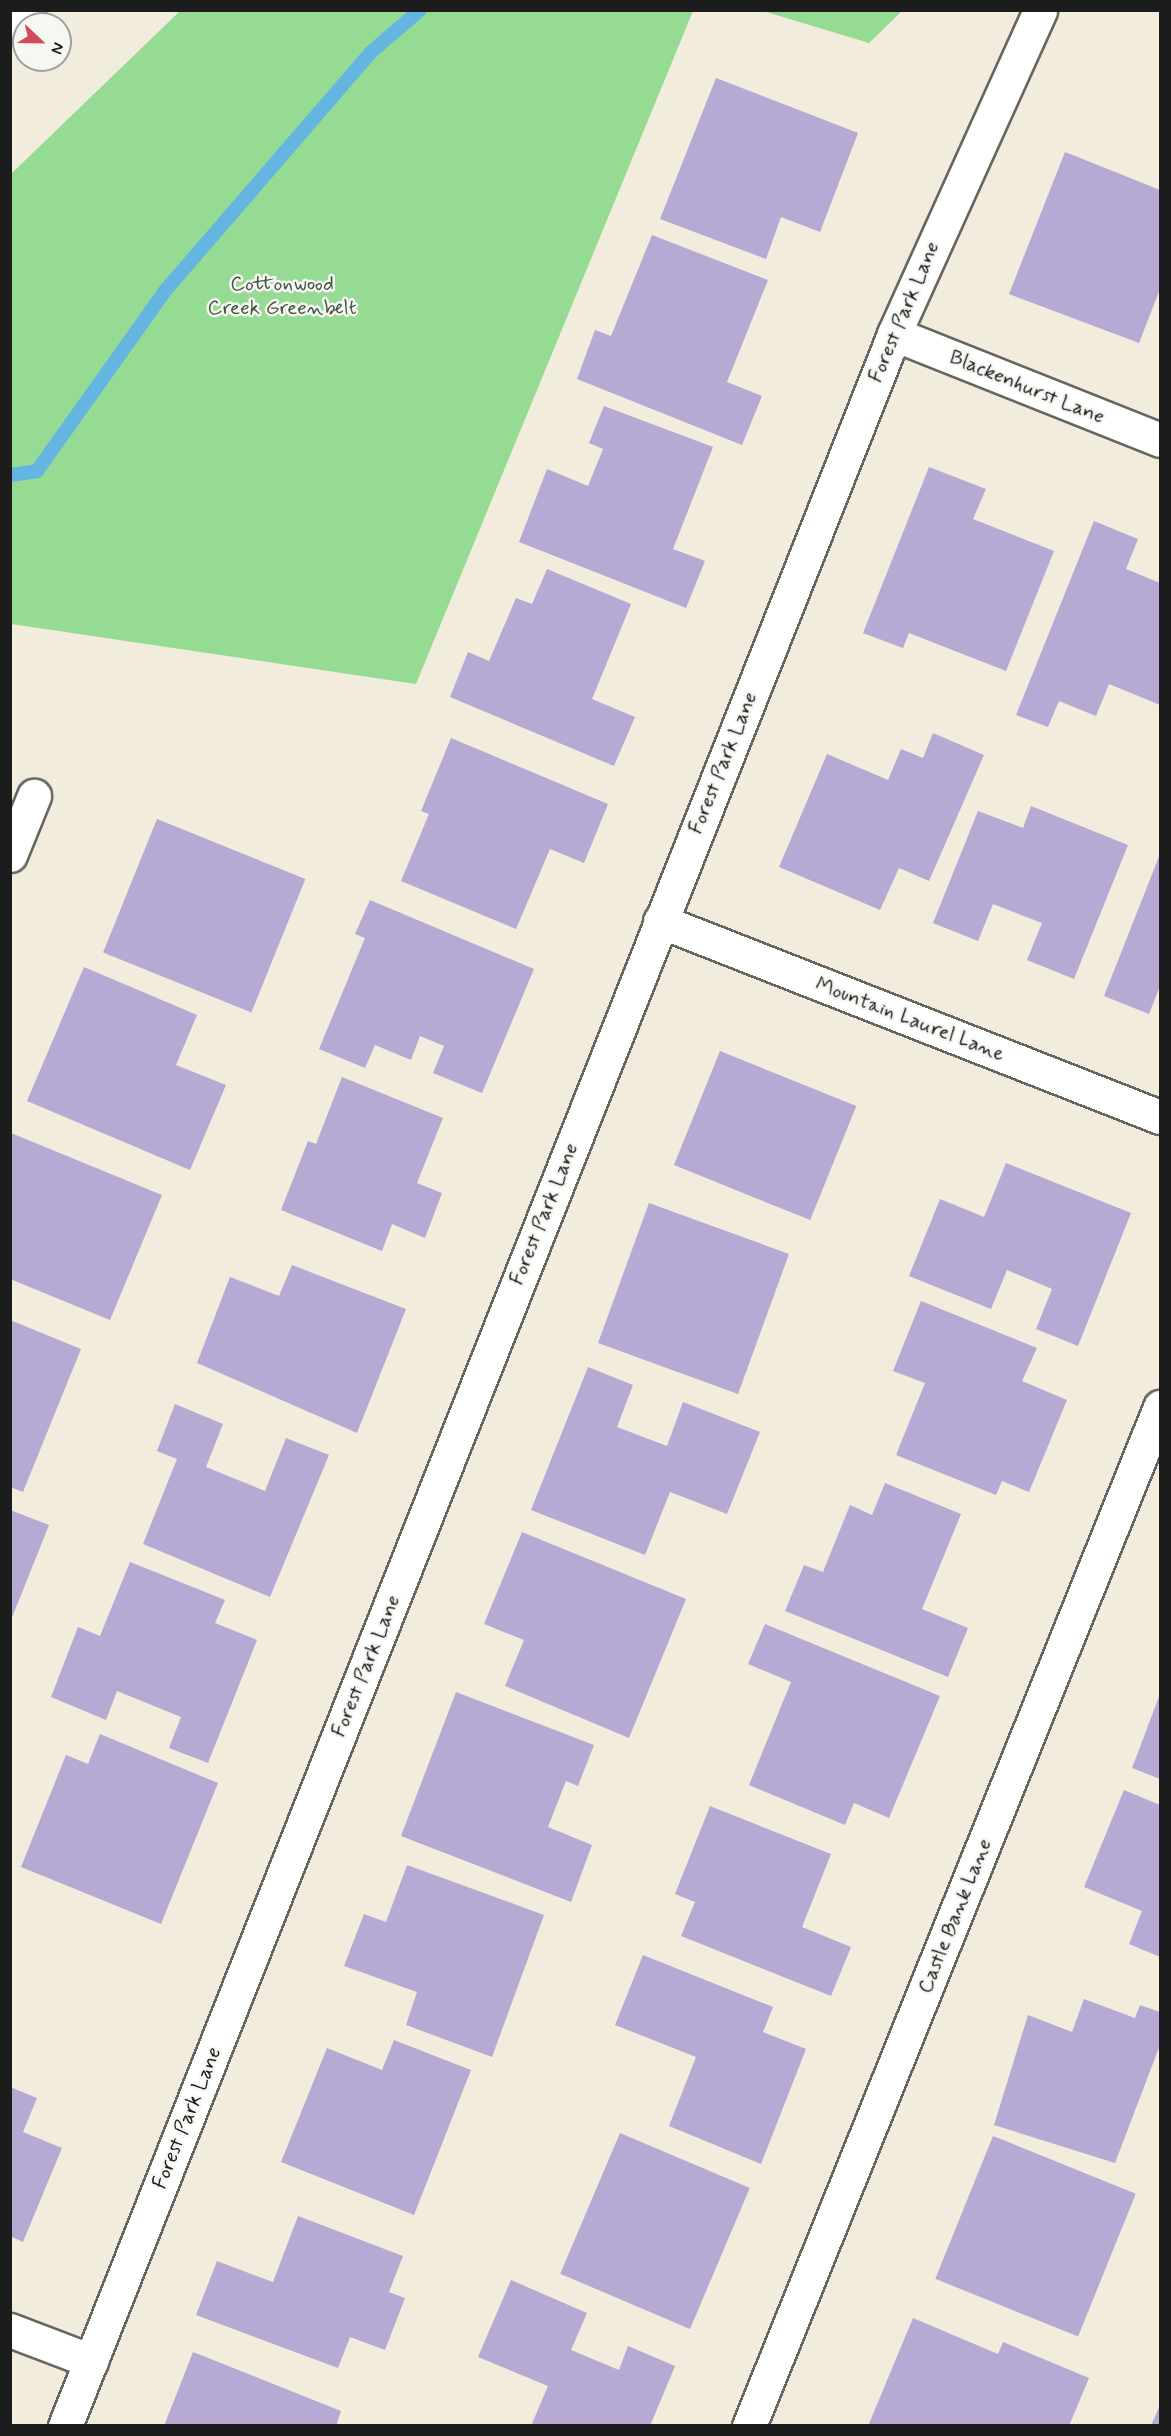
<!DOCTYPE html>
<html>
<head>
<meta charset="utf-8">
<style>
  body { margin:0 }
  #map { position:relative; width:1171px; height:2436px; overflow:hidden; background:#f1ecdb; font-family:Mynerve,sans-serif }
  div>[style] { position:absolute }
  .green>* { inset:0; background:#96db94 }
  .stream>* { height:14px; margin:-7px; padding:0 7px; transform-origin:7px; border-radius:7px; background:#64b6e0 }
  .building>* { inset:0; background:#b6aad4; transform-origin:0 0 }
  .roads { filter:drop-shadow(2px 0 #67655f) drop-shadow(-2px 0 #67655f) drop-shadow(0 2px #67655f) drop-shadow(0 -2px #67655f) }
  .minor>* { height:33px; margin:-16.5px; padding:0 16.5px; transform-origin:16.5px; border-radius:16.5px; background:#fff }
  span { translate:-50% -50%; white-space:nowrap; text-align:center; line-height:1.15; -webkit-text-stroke:5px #f6f6f2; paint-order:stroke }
  .park-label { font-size:21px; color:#415540 }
  .street-label { font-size:21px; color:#1c1c1c }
  .frame { position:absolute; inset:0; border:12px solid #1c1c1c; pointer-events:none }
  .north { position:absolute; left:12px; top:12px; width:60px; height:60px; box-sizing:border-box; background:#f6f6f2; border:2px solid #9f9f9c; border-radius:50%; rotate:112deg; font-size:16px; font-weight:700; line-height:24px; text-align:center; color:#1c1c1c }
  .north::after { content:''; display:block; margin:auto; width:21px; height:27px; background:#d1495b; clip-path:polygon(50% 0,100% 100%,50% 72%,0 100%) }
</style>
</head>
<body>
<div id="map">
  <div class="green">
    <i style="clip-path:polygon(180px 11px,693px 11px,416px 684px,11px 624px,11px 174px)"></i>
    <i style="clip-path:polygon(763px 11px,902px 11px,869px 43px)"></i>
  </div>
  <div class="stream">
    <i style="left:10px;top:475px;width:27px;rotate:-8deg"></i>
    <i style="left:37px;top:471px;width:219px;rotate:-54.6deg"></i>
    <i style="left:164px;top:292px;width:316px;rotate:-49.2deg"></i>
    <i style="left:370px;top:53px;width:66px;rotate:-40.7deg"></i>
  </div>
  <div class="building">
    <i style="clip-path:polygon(716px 78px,858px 133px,820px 232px,781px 217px,766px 259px,660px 219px)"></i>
    <i style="clip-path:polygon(1065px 152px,1160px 190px,1160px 289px,1139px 343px,1009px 294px)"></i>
    <i style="clip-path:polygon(652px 235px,768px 280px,727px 382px,762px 396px,742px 445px,577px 379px,595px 330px,611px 336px)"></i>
    <i style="clip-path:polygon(604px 406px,713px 447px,673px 549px,705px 561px,686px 608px,519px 542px,547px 469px,588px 486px,603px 449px,589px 443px)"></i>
    <i style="clip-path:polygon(929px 467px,986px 489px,973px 519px,1054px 551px,1006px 671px,909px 633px,903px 648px,863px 633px)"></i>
    <i style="clip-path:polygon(1094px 521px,1138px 539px,1126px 569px,1160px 583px,1160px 705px,1109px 684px,1096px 716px,1059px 701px,1048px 727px,1016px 715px)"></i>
    <i style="clip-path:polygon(547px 569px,631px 604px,592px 699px,635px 717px,614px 766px,450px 697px,468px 652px,489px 661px,516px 598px,532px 604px)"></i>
    <i style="clip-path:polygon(933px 733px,984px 755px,929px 881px,899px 868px,880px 910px,779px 867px,827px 754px,888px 780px,901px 749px,923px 758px)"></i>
    <i style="clip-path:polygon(451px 738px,608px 804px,584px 863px,550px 849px,516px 929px,401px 881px,429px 814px,421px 811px)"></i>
    <i style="clip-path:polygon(1031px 806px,1128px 845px,1074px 979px,1027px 960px,1042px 923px,993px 904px,978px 941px,933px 923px,978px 811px,1023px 828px)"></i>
    <i style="left:157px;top:819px;width:160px;height:144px;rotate:22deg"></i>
    <i style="clip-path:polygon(1160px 854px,1160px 986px,1149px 1014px,1104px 996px)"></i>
    <i style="clip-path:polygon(370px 900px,534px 969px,482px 1093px,433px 1073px,444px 1046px,420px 1036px,411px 1060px,375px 1045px,365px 1068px,319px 1049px,365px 938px,355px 934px)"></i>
    <i style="clip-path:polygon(84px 967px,197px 1015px,176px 1065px,226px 1085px,190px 1170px,27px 1101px)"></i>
    <i style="left:720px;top:1051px;width:147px;height:123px;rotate:22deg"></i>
    <i style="clip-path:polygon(342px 1077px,443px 1118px,417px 1183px,442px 1193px,425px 1238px,392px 1224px,382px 1251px,281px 1210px,308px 1141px,316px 1144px)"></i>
    <i style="clip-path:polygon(11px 1133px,162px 1195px,110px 1320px,10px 1279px)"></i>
    <i style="clip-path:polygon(1006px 1163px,1131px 1213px,1078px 1346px,1036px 1329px,1052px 1289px,1007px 1270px,991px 1309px,909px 1276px,940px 1199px,984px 1217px)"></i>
    <i style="left:649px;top:1203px;width:149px;height:149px;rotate:20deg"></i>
    <i style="clip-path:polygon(292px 1265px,406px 1309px,357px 1433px,197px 1363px,230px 1277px,279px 1296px)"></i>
    <i style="clip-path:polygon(921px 1301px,1037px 1348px,1022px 1381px,1067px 1400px,1029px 1492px,1002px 1481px,996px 1495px,896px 1455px,925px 1383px,893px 1371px)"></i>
    <i style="clip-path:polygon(10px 1320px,81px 1349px,23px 1492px,10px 1487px)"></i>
    <i style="clip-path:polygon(588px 1367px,633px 1385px,617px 1427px,667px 1446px,683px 1402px,760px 1432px,727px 1514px,670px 1492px,645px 1555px,531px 1510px)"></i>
    <i style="clip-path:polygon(175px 1404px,223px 1424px,206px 1467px,265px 1491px,286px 1438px,329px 1455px,270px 1597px,143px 1544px,177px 1459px,157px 1451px)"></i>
    <i style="clip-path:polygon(885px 1483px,961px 1514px,922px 1609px,968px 1628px,948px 1677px,785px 1611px,804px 1565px,823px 1572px,850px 1505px,872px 1515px)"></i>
    <i style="clip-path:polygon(10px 1510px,49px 1525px,11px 1620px,10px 1620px)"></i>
    <i style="clip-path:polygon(522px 1532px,686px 1599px,629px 1738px,505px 1686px,524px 1640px,484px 1624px)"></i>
    <i style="clip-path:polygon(130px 1562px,225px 1600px,215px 1623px,257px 1640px,208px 1763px,169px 1748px,181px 1717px,117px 1691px,106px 1720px,51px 1697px,78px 1627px,100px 1636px)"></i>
    <i style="clip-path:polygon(765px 1624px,940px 1696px,889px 1818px,854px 1803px,845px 1825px,749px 1785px,791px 1682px,748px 1664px)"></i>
    <i style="clip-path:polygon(456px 1692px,594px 1745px,578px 1786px,566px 1781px,548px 1827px,592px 1845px,571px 1902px,401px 1836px)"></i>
    <i style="clip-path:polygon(1160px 1694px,1160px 1779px,1132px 1768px)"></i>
    <i style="clip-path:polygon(100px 1734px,218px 1783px,161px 1924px,21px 1867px,66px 1755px,88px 1764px)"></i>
    <i style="clip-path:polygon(1124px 1790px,1160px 1805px,1160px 1957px,1129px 1944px,1142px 1911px,1084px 1887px)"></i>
    <i style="clip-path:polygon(710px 1806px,831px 1854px,802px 1927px,851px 1947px,831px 1996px,681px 1936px,695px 1902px,675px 1894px)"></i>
    <i style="clip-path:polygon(407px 1865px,544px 1915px,492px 2057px,406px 2025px,417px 1992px,344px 1966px,364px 1914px,386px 1922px)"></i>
    <i style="clip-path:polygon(643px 1955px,773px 2007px,763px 2032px,806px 2049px,761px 2164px,669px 2126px,696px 2057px,615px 2025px)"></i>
    <i style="clip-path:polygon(1084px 1999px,1135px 2018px,1140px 2005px,1160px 2012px,1160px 2045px,1115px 2163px,994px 2125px,1028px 2015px,1072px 2032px)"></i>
    <i style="clip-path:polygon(394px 2040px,471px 2070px,414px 2215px,281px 2162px,327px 2048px,382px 2070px)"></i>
    <i style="clip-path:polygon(10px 2087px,37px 2098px,23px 2132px,62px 2148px,23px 2242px,10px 2236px)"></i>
    <i style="left:620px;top:2133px;width:141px;height:153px;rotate:23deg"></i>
    <i style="left:993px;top:2136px;width:154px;height:154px;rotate:22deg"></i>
    <i style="clip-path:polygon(298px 2216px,403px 2256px,389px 2292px,405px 2298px,385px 2350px,350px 2337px,338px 2368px,196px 2315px,217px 2261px,273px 2282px)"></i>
    <i style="clip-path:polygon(511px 2280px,587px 2313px,571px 2350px,619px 2370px,628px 2346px,675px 2366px,650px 2426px,531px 2426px,548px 2386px,478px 2357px)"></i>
    <i style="clip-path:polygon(913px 2318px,998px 2354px,1003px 2342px,1089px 2378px,1069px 2426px,868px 2426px)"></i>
    <i style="clip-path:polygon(193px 2352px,341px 2411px,336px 2426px,164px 2426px)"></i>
    <i style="clip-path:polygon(1159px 2407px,1160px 2426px,1151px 2426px)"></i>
  </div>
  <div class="roads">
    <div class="minor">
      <i style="left:10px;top:26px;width:24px;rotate:-42deg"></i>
      <i style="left:894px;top:334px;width:286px;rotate:21.7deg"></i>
      <i style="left:10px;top:855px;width:64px;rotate:-67.9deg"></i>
      <i style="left:660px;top:921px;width:537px;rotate:21.41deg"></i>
      <i style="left:10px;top:2330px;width:87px;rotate:20.9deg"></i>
      <i style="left:65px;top:2426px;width:2250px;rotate:-68.38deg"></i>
      <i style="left:894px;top:334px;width:355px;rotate:-65.7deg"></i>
      <i style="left:749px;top:2426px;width:1099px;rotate:-68.03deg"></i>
    </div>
  </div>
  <div class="park-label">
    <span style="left:282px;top:296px">Cottonwood<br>Creek Greenbelt</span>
  </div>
  <div class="street-label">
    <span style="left:904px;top:312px;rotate:-67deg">Forest Park Lane</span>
    <span style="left:1027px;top:387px;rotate:22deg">Blackenhurst Lane</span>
    <span style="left:723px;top:763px;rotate:-68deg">Forest Park Lane</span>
    <span style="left:910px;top:1019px;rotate:21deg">Mountain Laurel Lane</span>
    <span style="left:544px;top:1214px;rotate:-68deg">Forest Park Lane</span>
    <span style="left:366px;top:1666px;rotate:-68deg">Forest Park Lane</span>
    <span style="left:955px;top:1916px;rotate:-68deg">Castle Bank Lane</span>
    <span style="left:187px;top:2118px;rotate:-68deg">Forest Park Lane</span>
  </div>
  <div class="frame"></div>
  <div class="north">N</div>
</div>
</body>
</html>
